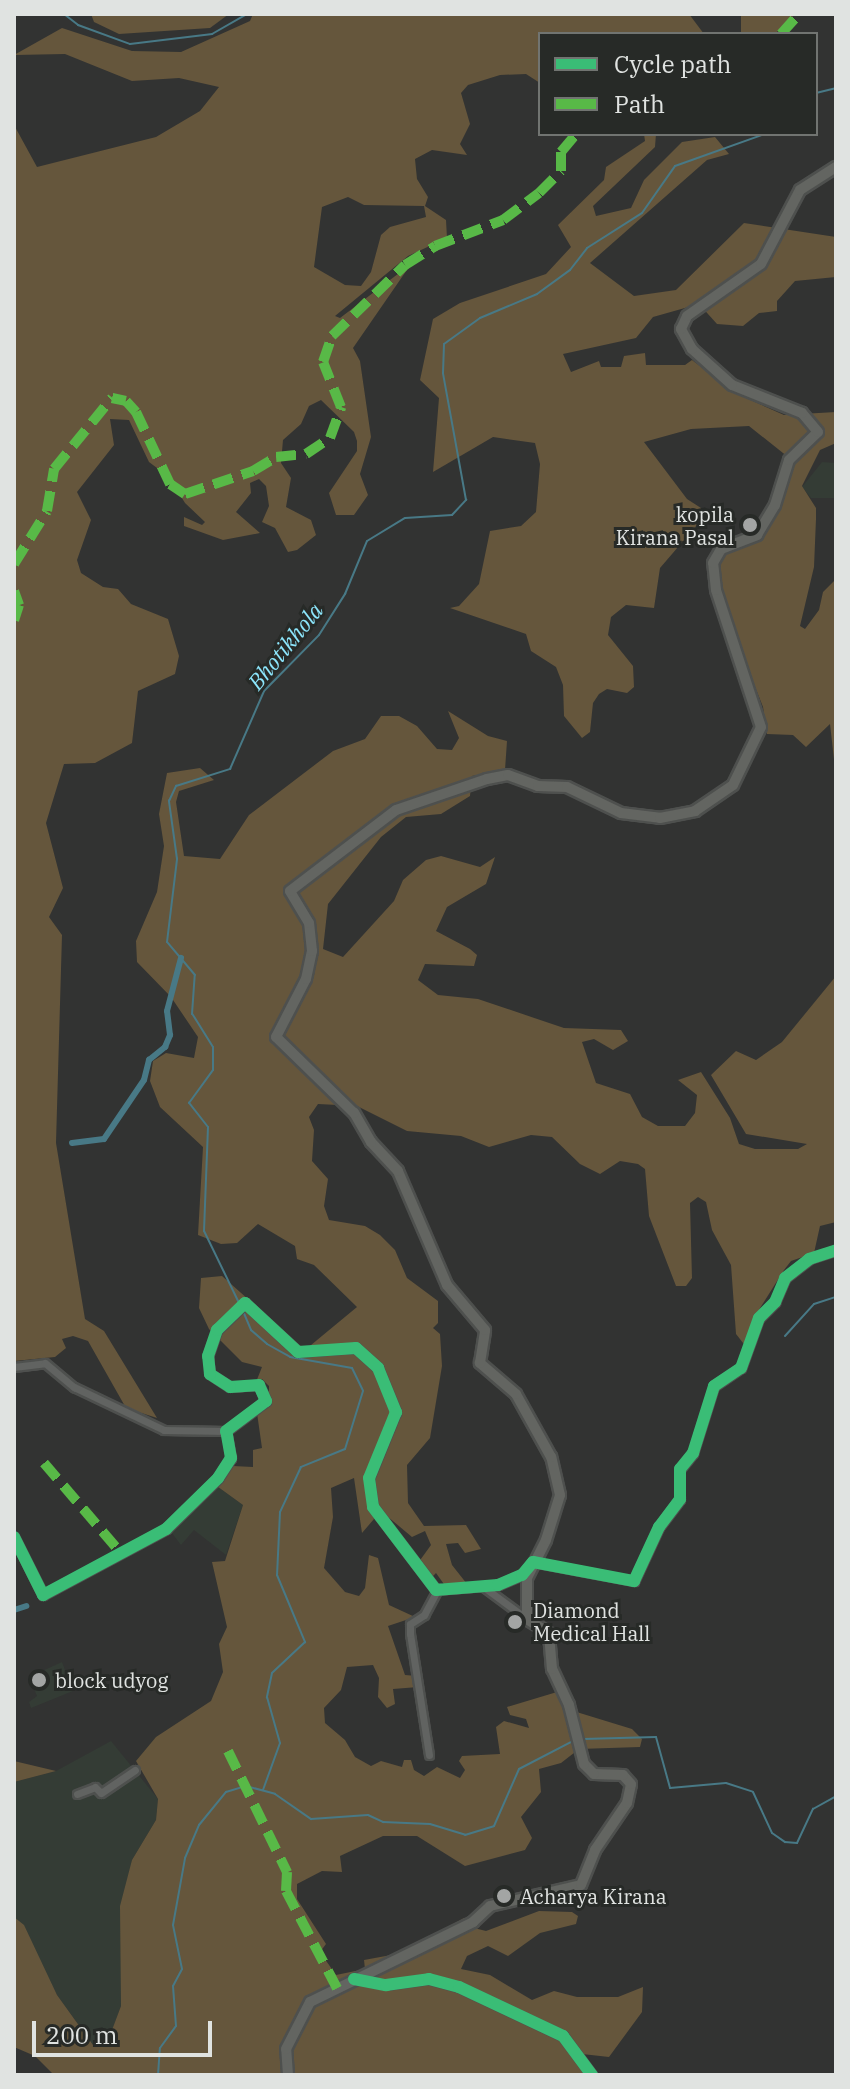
<!DOCTYPE html>
<html>
<head>
<meta charset="utf-8">
<style>
  body { margin:0 }
  #map { position:relative; width:850px; height:2089px; overflow:hidden; background:#323332; font-family:"IBM Plex Serif",serif }
  div>[style] { position:absolute }
  .built>* { inset:0; background:#343c35 }
  .green>* { inset:0; background:#65563c }
  .stream>* { height:2px; margin:-1px; padding:0 1px; transform-origin:1px; border-radius:1px; background:#487986 }
  .canal>* { height:6px; margin:-3px; padding:0 3px; transform-origin:3px; border-radius:3px; background:#487986 }
  .roads { filter:drop-shadow(2px 0 #4e504e) drop-shadow(-2px 0 #4e504e) drop-shadow(0 2px #4e504e) drop-shadow(0 -2px #4e504e) }
  .street>* { height:7px; margin:-3.5px; padding:0 3.5px; transform-origin:3.5px; border-radius:3.5px; background:#616361 }
  .secondary>* { height:10px; margin:-5px; padding:0 5px; transform-origin:5px; border-radius:5px; background:#636561 }
  .quiet>* { height:10px; margin-top:-5px; transform-origin:0; background:repeating-linear-gradient(90deg,#58b947 0 20px,transparent 0 30px) }
  .cycleway>* { height:12px; margin:-6px; padding:0 6px; transform-origin:6px; border-radius:6px; background:#3abd76 }
  .dots>* { width:22px; height:22px; translate:-50% -50%; box-sizing:border-box; border:4px solid #272a27; border-radius:50% }
  span { translate:-50% -50%; white-space:nowrap; text-align:center; line-height:1.15; -webkit-text-stroke:6px #272a27; paint-order:stroke }
  .poi-label { font-size:20px; color:#e0e3e1 }
  .right { translate:-100% -50%; text-align:right }
  .left { translate:0 -50%; text-align:left }
  .water-label { font-size:22px; color:#8ce5fb; font-style:italic }
  .frame { position:absolute; inset:0; border:16px solid #e0e3e1; pointer-events:none }
  .legend { position:absolute; left:538px; top:32px; width:280px; height:104px; box-sizing:border-box; background:#272a27; border:2px solid #717471; margin:0; padding:10px 14px; list-style:none; font-size:24px; color:#e0e3e1 }
  .legend li { display:flex; align-items:center; gap:16px; height:40px }
  .legend b { width:40px; border:2px solid #717471 }
  .scale { position:absolute; left:32px; top:2021px; width:180px; height:36px; box-sizing:border-box; border:4px solid #e0e3e1; border-top:0; padding-left:10px; font-size:24px; line-height:28px; white-space:nowrap; color:#e0e3e1; -webkit-text-stroke:6px #272a27; paint-order:stroke }
</style>
</head>
<body>
<div id="map">
  <div class="built">
    <i style="clip-path:polygon(822px 462px,836px 463px,836px 498px,811px 498px,802px 487px)"></i>
    <i style="clip-path:polygon(214px 1484px,243px 1505px,226px 1555px,194px 1530px,181px 1545px,171px 1532px)"></i>
    <i style="clip-path:polygon(62px 1662px,73px 1691px,31px 1708px,29px 1702px,37px 1696px,29px 1677px)"></i>
    <i style="clip-path:polygon(111px 1741px,158px 1799px,156px 1820px,132px 1860px,121px 2006px,106px 2047px,93px 2045px,57px 1995px,14px 1917px,14px 1782px,56px 1771px)"></i>
  </div>
  <div class="green">
    <i style="clip-path:polygon(91px 14px,229px 14px,210px 28px,119px 34px,94px 22px)"></i>
    <i style="clip-path:polygon(evenodd,253px 14px,689px 14px,704px 34px,540px 34px,540px 83px,526px 74px,500px 75px,468px 85px,461px 93px,470px 124px,460px 144px,467px 155px,432px 150px,415px 159px,417px 179px,428px 197px,425px 206px,446px 220px,447px 238px,408px 256px,335px 316px,340px 318px,411px 264px,353px 348px,360px 361px,371px 437px,360px 474px,368px 495px,354px 515px,336px 515px,329px 493px,357px 451px,357px 441px,354px 432px,321px 400px,309px 406px,301px 424px,283px 440px,281px 463px,291px 478px,286px 507px,311px 520px,316px 535px,297px 550px,288px 552px,275px 528px,262px 522px,269px 506px,266px 486px,259px 479px,250px 483px,251px 493px,236px 512px,260px 533px,223px 540px,184px 526px,184px 517px,202px 525px,205px 522px,185px 503px,169px 477px,149px 462px,129px 420px,110px 419px,114px 445px,77px 492px,91px 520px,77px 560px,81px 573px,103px 587px,118px 589px,131px 604px,168px 619px,179px 656px,175px 674px,138px 691px,132px 743px,95px 763px,64px 764px,46px 823px,63px 888px,49px 917px,62px 935px,56px 1143px,85px 1319px,104px 1331px,157px 1418px,126px 1408px,88px 1341px,73px 1336px,62px 1339px,66px 1348px,55px 1357px,14px 1361px,14px 125px,37px 167px,156px 137px,200px 111px,219px 87px,179px 78px,132px 81px,65px 54px,14px 55px,62px 28px,132px 51px,181px 52px,250px 21px,253px 14px,348px 197px,364px 205px,424px 206px,426px 217px,390px 227px,381px 235px,371px 272px,361px 286px,345px 285px,314px 267px,322px 207px,348px 197px)"></i>
    <i style="clip-path:polygon(741px 14px,795px 14px,775px 34px,741px 34px)"></i>
    <i style="clip-path:polygon(644px 134px,656px 134px,655px 147px,593px 206px,596px 216px,631px 208px,644px 180px,682px 142px,715px 137px,729px 154px,707px 160px,590px 263px,634px 296px,676px 290px,744px 223px,836px 237px,836px 277px,795px 281px,777px 301px,777px 311px,759px 313px,743px 326px,717px 324px,699px 304px,653px 317px,636px 338px,563px 354px,571px 372px,599px 361px,601px 367px,621px 367px,624px 356px,645px 353px,646px 365px,685px 365px,692px 360px,737px 394px,784px 415px,836px 412px,836px 443px,820px 450px,802px 486px,816px 508px,816px 519px,814px 567px,800px 626px,805px 629px,819px 610px,823px 592px,836px 579px,836px 777px,830px 724px,806px 747px,793px 735px,767px 734px,763px 707px,726px 613px,717px 573px,721px 554px,756px 542px,781px 505px,788px 474px,788px 457px,749px 426px,691px 429px,644px 442px,687px 499px,701px 508px,703px 518px,660px 568px,654px 608px,626px 605px,611px 617px,608px 635px,633px 666px,634px 687px,627px 693px,607px 689px,599px 694px,593px 703px,590px 732px,582px 738px,564px 716px,563px 685px,556px 667px,531px 651px,526px 634px,450px 608px,459px 606px,479px 584px,490px 531px,521px 526px,536px 512px,540px 464px,535px 443px,493px 437px,433px 472px,439px 398px,420px 380px,433px 319px,460px 303px,546px 274px,571px 247px,558px 225px,604px 180px,606px 167px,645px 141px)"></i>
    <i style="clip-path:polygon(448px 711px,488px 736px,507px 741px,505px 770px,472px 776px,470px 796px,441px 814px,406px 817px,381px 837px,328px 904px,323px 949px,343px 957px,394px 901px,403px 880px,426px 860px,441px 856px,480px 867px,495px 857px,486px 884px,447px 907px,436px 931px,470px 949px,477px 955px,474px 966px,425px 964px,418px 980px,438px 995px,478px 999px,564px 1028px,621px 1030px,628px 1041px,613px 1050px,594px 1039px,582px 1042px,596px 1083px,630px 1094px,642px 1117px,658px 1126px,685px 1126px,695px 1113px,697px 1095px,678px 1080px,701px 1072px,730px 1118px,739px 1144px,755px 1149px,798px 1149px,807px 1144px,746px 1134px,711px 1075px,736px 1051px,756px 1060px,782px 1042px,836px 976px,836px 1222px,820px 1226px,814px 1253px,791px 1261px,784px 1270px,757px 1313px,747px 1348px,736px 1334px,731px 1265px,712px 1230px,706px 1202px,698px 1197px,690px 1203px,692px 1278px,686px 1286px,676px 1286px,649px 1216px,645px 1169px,638px 1164px,620px 1161px,600px 1174px,580px 1164px,552px 1137px,531px 1135px,489px 1147px,461px 1136px,407px 1131px,357px 1106px,318px 1104px,309px 1117px,314px 1130px,312px 1161px,328px 1179px,324px 1206px,329px 1220px,365px 1226px,380px 1235px,395px 1250px,407px 1278px,438px 1301px,438px 1323px,433px 1328px,440px 1334px,442px 1366px,430px 1438px,407px 1465px,408px 1503px,424px 1526px,466px 1525px,481px 1549px,465px 1553px,458px 1543px,446px 1544px,452px 1565px,467px 1584px,446px 1587px,436px 1573px,430px 1579px,418px 1563px,431px 1545px,425px 1531px,412px 1537px,369px 1501px,374px 1519px,362px 1533px,354px 1478px,331px 1488px,333px 1517px,324px 1568px,345px 1592px,359px 1596px,365px 1588px,369px 1555px,378px 1558px,389px 1605px,415px 1617px,388px 1626px,405px 1675px,417px 1676px,418px 1687px,393px 1689px,395px 1704px,387px 1708px,378px 1697px,379px 1678px,373px 1665px,347px 1667px,341px 1690px,324px 1708px,325px 1723px,345px 1740px,355px 1757px,371px 1766px,381px 1761px,402px 1767px,404px 1760px,411px 1760px,414px 1770px,424px 1776px,437px 1767px,460px 1778px,465px 1770px,459px 1761px,462px 1756px,500px 1754px,496px 1727px,504px 1721px,529px 1728px,526px 1719px,510px 1715px,507px 1707px,557px 1692px,570px 1710px,632px 1729px,642px 1739px,640px 1747px,579px 1749px,561px 1763px,539px 1769px,541px 1792px,521px 1817px,532px 1838px,525px 1850px,465px 1866px,417px 1836px,383px 1836px,340px 1856px,342px 1872px,322px 1871px,297px 1884px,297px 1899px,326px 1944px,320px 1952px,336px 1975px,365px 1969px,364px 1960px,402px 1953px,464px 1918px,470px 1927px,486px 1931px,539px 1911px,572px 1912px,578px 1916px,576px 1924px,540px 1933px,508px 1956px,488px 1946px,467px 1956px,461px 1969px,490px 1975px,532px 2000px,554px 1991px,577px 1997px,618px 1997px,643px 1987px,642px 2012px,609px 2057px,573px 2053px,585px 2075px,54px 2075px,35px 2056px,14px 2047px,14px 1917px,24px 1925px,57px 1995px,93px 2045px,106px 2046px,121px 2006px,120px 1906px,132px 1860px,156px 1820px,158px 1799px,136px 1761px,156px 1737px,211px 1701px,223px 1672px,219px 1644px,227px 1627px,212px 1562px,225px 1561px,243px 1505px,214px 1484px,233px 1466px,253px 1467px,253px 1450px,262px 1448px,257px 1413px,269px 1398px,269px 1386px,262px 1379px,256px 1382px,262px 1367px,242px 1362px,209px 1329px,199px 1308px,201px 1278px,222px 1276px,305px 1350px,357px 1307px,314px 1265px,297px 1259px,295px 1246px,258px 1224px,237px 1243px,221px 1244px,198px 1235px,203px 1147px,160px 1107px,150px 1081px,153px 1061px,166px 1053px,194px 1058px,198px 1037px,171px 997px,137px 962px,136px 941px,157px 892px,164px 846px,159px 814px,167px 773px,200px 768px,214px 780px,179px 791px,176px 802px,184px 856px,220px 859px,249px 815px,333px 751px,365px 739px,381px 716px,399px 716px,417px 726px,437px 749px,452px 750px,459px 738px)"></i>
    <i style="clip-path:polygon(14px 1761px,56px 1771px,14px 1782px)"></i>
  </div>
  <div class="stream">
    <i style="left:64px;top:14px;width:18px;rotate:38deg"></i>
    <i style="left:78px;top:25px;width:55px;rotate:20.1deg"></i>
    <i style="left:130px;top:44px;width:83px;rotate:-7deg"></i>
    <i style="left:212px;top:34px;width:40px;rotate:-29.7deg"></i>
    <i style="left:816px;top:93px;width:21px;rotate:-14deg"></i>
    <i style="left:240px;top:1305px;width:82px;rotate:-115.9deg"></i>
    <i style="left:204px;top:1231px;width:104px;rotate:-87.8deg"></i>
    <i style="left:208px;top:1127px;width:31px;rotate:-128deg"></i>
    <i style="left:189px;top:1103px;width:41px;rotate:-54deg"></i>
    <i style="left:213px;top:1070px;width:23px;rotate:-90deg"></i>
    <i style="left:213px;top:1047px;width:39px;rotate:-122deg"></i>
    <i style="left:192px;top:1014px;width:39px;rotate:-86deg"></i>
    <i style="left:195px;top:975px;width:43px;rotate:-130.3deg"></i>
    <i style="left:167px;top:942px;width:84px;rotate:-83.1deg"></i>
    <i style="left:177px;top:859px;width:59px;rotate:-97.9deg"></i>
    <i style="left:169px;top:801px;width:17px;rotate:-65deg"></i>
    <i style="left:176px;top:786px;width:57px;rotate:-17.5deg"></i>
    <i style="left:230px;top:769px;width:85px;rotate:-66.4deg"></i>
    <i style="left:264px;top:691px;width:78px;rotate:-45.5deg"></i>
    <i style="left:319px;top:635px;width:49px;rotate:-57.6deg"></i>
    <i style="left:345px;top:594px;width:57px;rotate:-67.5deg"></i>
    <i style="left:367px;top:541px;width:44px;rotate:-31.2deg"></i>
    <i style="left:405px;top:518px;width:47px;rotate:-3.7deg"></i>
    <i style="left:452px;top:515px;width:21px;rotate:-47deg"></i>
    <i style="left:466px;top:500px;width:129px;rotate:-100.3deg"></i>
    <i style="left:443px;top:373px;width:29px;rotate:-88deg"></i>
    <i style="left:444px;top:344px;width:44px;rotate:-35.8deg"></i>
    <i style="left:480px;top:318px;width:62px;rotate:-22.8deg"></i>
    <i style="left:537px;top:294px;width:41px;rotate:-36deg"></i>
    <i style="left:570px;top:270px;width:28px;rotate:-52deg"></i>
    <i style="left:587px;top:248px;width:65px;rotate:-32.5deg"></i>
    <i style="left:642px;top:213px;width:57px;rotate:-54.9deg"></i>
    <i style="left:675px;top:166px;width:96px;rotate:-19.6deg"></i>
    <i style="left:243px;top:1311px;width:21px;rotate:67deg"></i>
    <i style="left:251px;top:1330px;width:21px;rotate:41deg"></i>
    <i style="left:267px;top:1344px;width:26px;rotate:29deg"></i>
    <i style="left:290px;top:1357px;width:63px;rotate:10.1deg"></i>
    <i style="left:352px;top:1368px;width:25px;rotate:64deg"></i>
    <i style="left:363px;top:1391px;width:61px;rotate:107.2deg"></i>
    <i style="left:345px;top:1449px;width:48px;rotate:157.8deg"></i>
    <i style="left:301px;top:1467px;width:50px;rotate:115deg"></i>
    <i style="left:280px;top:1512px;width:63px;rotate:92.7deg"></i>
    <i style="left:277px;top:1575px;width:73px;rotate:67.3deg"></i>
    <i style="left:305px;top:1642px;width:45px;rotate:136.8deg"></i>
    <i style="left:272px;top:1673px;width:25px;rotate:102deg"></i>
    <i style="left:267px;top:1697px;width:48px;rotate:74.2deg"></i>
    <i style="left:280px;top:1743px;width:50px;rotate:109.9deg"></i>
    <i style="left:785px;top:1336px;width:43px;rotate:-47.8deg"></i>
    <i style="left:814px;top:1304px;width:23px;rotate:-18deg"></i>
    <i style="left:583px;top:1739px;width:73px;rotate:-1.6deg"></i>
    <i style="left:656px;top:1737px;width:53px;rotate:74.6deg"></i>
    <i style="left:670px;top:1788px;width:56px;rotate:-5.1deg"></i>
    <i style="left:726px;top:1783px;width:28px;rotate:18deg"></i>
    <i style="left:753px;top:1792px;width:45px;rotate:65.1deg"></i>
    <i style="left:772px;top:1833px;width:16px;rotate:35deg"></i>
    <i style="left:785px;top:1842px;width:12px;rotate:5deg"></i>
    <i style="left:797px;top:1843px;width:38px;rotate:-65deg"></i>
    <i style="left:813px;top:1809px;width:26px;rotate:-29deg"></i>
    <i style="left:158px;top:2075px;width:27px;rotate:-86deg"></i>
    <i style="left:160px;top:2048px;width:27px;rotate:-54deg"></i>
    <i style="left:176px;top:2026px;width:40px;rotate:-94.3deg"></i>
    <i style="left:173px;top:1986px;width:19px;rotate:-62deg"></i>
    <i style="left:182px;top:1969px;width:45px;rotate:-101.6deg"></i>
    <i style="left:173px;top:1925px;width:68px;rotate:-79.8deg"></i>
    <i style="left:185px;top:1858px;width:36px;rotate:-67deg"></i>
    <i style="left:199px;top:1825px;width:43px;rotate:-50.7deg"></i>
    <i style="left:226px;top:1792px;width:21px;rotate:-17deg"></i>
    <i style="left:246px;top:1786px;width:30px;rotate:15deg"></i>
    <i style="left:275px;top:1794px;width:44px;rotate:34.8deg"></i>
    <i style="left:311px;top:1819px;width:57px;rotate:-4deg"></i>
    <i style="left:368px;top:1815px;width:17px;rotate:25deg"></i>
    <i style="left:383px;top:1822px;width:47px;rotate:2.4deg"></i>
    <i style="left:430px;top:1824px;width:37px;rotate:17deg"></i>
    <i style="left:465px;top:1835px;width:30px;rotate:-17deg"></i>
    <i style="left:494px;top:1826px;width:62px;rotate:-66.3deg"></i>
    <i style="left:519px;top:1769px;width:61px;rotate:-27.4deg"></i>
  </div>
  <div class="canal">
    <i style="left:72px;top:1143px;width:32px;rotate:-7deg"></i>
    <i style="left:104px;top:1139px;width:71px;rotate:-55.9deg"></i>
    <i style="left:144px;top:1080px;width:21px;rotate:-76deg"></i>
    <i style="left:149px;top:1060px;width:21px;rotate:-39deg"></i>
    <i style="left:165px;top:1047px;width:13px;rotate:-67deg"></i>
    <i style="left:170px;top:1035px;width:24px;rotate:-97deg"></i>
    <i style="left:167px;top:1011px;width:55px;rotate:-75.2deg"></i>
    <i style="left:14px;top:1610px;width:13px;rotate:-18deg"></i>
  </div>
  <div class="roads">
    <div class="street">
      <i style="left:14px;top:1367px;width:31px;rotate:-7deg"></i>
      <i style="left:45px;top:1363px;width:38px;rotate:40deg"></i>
      <i style="left:74px;top:1387px;width:100px;rotate:25.5deg"></i>
      <i style="left:164px;top:1430px;width:62px;rotate:0.9deg"></i>
      <i style="left:14px;top:1537px;width:65px;rotate:63.4deg"></i>
      <i style="left:43px;top:1595px;width:140px;rotate:-28.2deg"></i>
      <i style="left:166px;top:1529px;width:73px;rotate:-44.4deg"></i>
      <i style="left:218px;top:1478px;width:24px;rotate:-57deg"></i>
      <i style="left:231px;top:1458px;width:27px;rotate:-100deg"></i>
      <i style="left:226px;top:1431px;width:50px;rotate:-36.9deg"></i>
      <i style="left:266px;top:1401px;width:17px;rotate:-114deg"></i>
      <i style="left:259px;top:1385px;width:29px;rotate:176deg"></i>
      <i style="left:230px;top:1387px;width:24px;rotate:-147deg"></i>
      <i style="left:210px;top:1374px;width:18px;rotate:-96deg"></i>
      <i style="left:208px;top:1356px;width:28px;rotate:-71deg"></i>
      <i style="left:217px;top:1330px;width:39px;rotate:-44deg"></i>
      <i style="left:245px;top:1303px;width:72px;rotate:42.8deg"></i>
      <i style="left:298px;top:1352px;width:58px;rotate:-3.9deg"></i>
      <i style="left:356px;top:1348px;width:30px;rotate:42deg"></i>
      <i style="left:378px;top:1368px;width:48px;rotate:67.8deg"></i>
      <i style="left:396px;top:1412px;width:71px;rotate:112.2deg"></i>
      <i style="left:369px;top:1478px;width:29px;rotate:82deg"></i>
      <i style="left:373px;top:1507px;width:104px;rotate:52.8deg"></i>
      <i style="left:436px;top:1590px;width:62px;rotate:-4.6deg"></i>
      <i style="left:498px;top:1585px;width:26px;rotate:-23deg"></i>
      <i style="left:522px;top:1575px;width:17px;rotate:-50deg"></i>
      <i style="left:533px;top:1562px;width:103px;rotate:10.7deg"></i>
      <i style="left:634px;top:1581px;width:60px;rotate:-65.2deg"></i>
      <i style="left:659px;top:1527px;width:35px;rotate:-53deg"></i>
      <i style="left:680px;top:1499px;width:30px;rotate:-90deg"></i>
      <i style="left:680px;top:1469px;width:21px;rotate:-51deg"></i>
      <i style="left:693px;top:1453px;width:70px;rotate:-72.6deg"></i>
      <i style="left:714px;top:1386px;width:32px;rotate:-34deg"></i>
      <i style="left:741px;top:1368px;width:53px;rotate:-70.2deg"></i>
      <i style="left:759px;top:1318px;width:23px;rotate:-45deg"></i>
      <i style="left:775px;top:1302px;width:26px;rotate:-67deg"></i>
      <i style="left:785px;top:1278px;width:31px;rotate:-38deg"></i>
      <i style="left:809px;top:1259px;width:28px;rotate:-18deg"></i>
      <i style="left:485px;top:1588px;width:52px;rotate:36.4deg"></i>
      <i style="left:429px;top:1755px;width:122px;rotate:-98.9deg"></i>
      <i style="left:410px;top:1634px;width:10px;rotate:-90deg"></i>
      <i style="left:410px;top:1624px;width:17px;rotate:-33deg"></i>
      <i style="left:424px;top:1615px;width:30px;rotate:-62deg"></i>
      <i style="left:77px;top:1794px;width:19px;rotate:-21deg"></i>
      <i style="left:95px;top:1787px;width:8px;rotate:45deg"></i>
      <i style="left:101px;top:1793px;width:41px;rotate:-34.1deg"></i>
      <i style="left:356px;top:1979px;width:31px;rotate:11deg"></i>
      <i style="left:386px;top:1985px;width:43px;rotate:-7.9deg"></i>
      <i style="left:429px;top:1979px;width:31px;rotate:15deg"></i>
      <i style="left:459px;top:1987px;width:115px;rotate:25.2deg"></i>
      <i style="left:563px;top:2036px;width:49px;rotate:53.4deg"></i>
    </div>
    <div class="secondary">
      <i style="left:288px;top:2075px;width:26px;rotate:-94deg"></i>
      <i style="left:286px;top:2049px;width:53px;rotate:-62.9deg"></i>
      <i style="left:310px;top:2002px;width:182px;rotate:-26.1deg"></i>
      <i style="left:473px;top:1922px;width:23px;rotate:-43deg"></i>
      <i style="left:490px;top:1906px;width:93px;rotate:-13deg"></i>
      <i style="left:581px;top:1885px;width:38px;rotate:-68deg"></i>
      <i style="left:595px;top:1850px;width:57px;rotate:-55.8deg"></i>
      <i style="left:627px;top:1803px;width:19px;rotate:-78deg"></i>
      <i style="left:631px;top:1784px;width:12px;rotate:-132deg"></i>
      <i style="left:623px;top:1775px;width:29px;rotate:-178deg"></i>
      <i style="left:594px;top:1774px;width:14px;rotate:-135deg"></i>
      <i style="left:584px;top:1764px;width:61px;rotate:-104.3deg"></i>
      <i style="left:569px;top:1705px;width:40px;rotate:-115deg"></i>
      <i style="left:552px;top:1669px;width:36px;rotate:-95deg"></i>
      <i style="left:549px;top:1633px;width:26px;rotate:-148deg"></i>
      <i style="left:527px;top:1619px;width:41px;rotate:-90deg"></i>
      <i style="left:527px;top:1578px;width:42px;rotate:-63.4deg"></i>
      <i style="left:546px;top:1540px;width:47px;rotate:-72.7deg"></i>
      <i style="left:560px;top:1495px;width:39px;rotate:-103deg"></i>
      <i style="left:551px;top:1457px;width:72px;rotate:-119.1deg"></i>
      <i style="left:516px;top:1394px;width:48px;rotate:-139.3deg"></i>
      <i style="left:480px;top:1363px;width:33px;rotate:-81deg"></i>
      <i style="left:485px;top:1330px;width:59px;rotate:-130.2deg"></i>
      <i style="left:447px;top:1285px;width:124px;rotate:-113.3deg"></i>
      <i style="left:398px;top:1171px;width:40px;rotate:-133deg"></i>
      <i style="left:371px;top:1142px;width:34px;rotate:-120deg"></i>
      <i style="left:354px;top:1113px;width:109px;rotate:-135.7deg"></i>
      <i style="left:276px;top:1037px;width:65px;rotate:-62.7deg"></i>
      <i style="left:306px;top:979px;width:29px;rotate:-78deg"></i>
      <i style="left:312px;top:951px;width:28px;rotate:-96deg"></i>
      <i style="left:309px;top:923px;width:37px;rotate:-121deg"></i>
      <i style="left:290px;top:891px;width:133px;rotate:-37.4deg"></i>
      <i style="left:396px;top:810px;width:96px;rotate:-18.8deg"></i>
      <i style="left:487px;top:779px;width:21px;rotate:-11deg"></i>
      <i style="left:508px;top:775px;width:32px;rotate:20deg"></i>
      <i style="left:538px;top:786px;width:29px;rotate:2deg"></i>
      <i style="left:567px;top:787px;width:60px;rotate:25.7deg"></i>
      <i style="left:621px;top:813px;width:39px;rotate:7deg"></i>
      <i style="left:660px;top:818px;width:36px;rotate:-11deg"></i>
      <i style="left:695px;top:811px;width:46px;rotate:-34.4deg"></i>
      <i style="left:733px;top:785px;width:64px;rotate:-64.2deg"></i>
      <i style="left:761px;top:727px;width:144px;rotate:-108.2deg"></i>
      <i style="left:716px;top:590px;width:27px;rotate:-96deg"></i>
      <i style="left:713px;top:563px;width:16px;rotate:-60deg"></i>
      <i style="left:721px;top:549px;width:39px;rotate:-21deg"></i>
      <i style="left:757px;top:535px;width:35px;rotate:-59deg"></i>
      <i style="left:775px;top:505px;width:47px;rotate:-72.7deg"></i>
      <i style="left:789px;top:460px;width:40px;rotate:-44deg"></i>
      <i style="left:818px;top:432px;width:25px;rotate:-130deg"></i>
      <i style="left:802px;top:413px;width:75px;rotate:-158.2deg"></i>
      <i style="left:732px;top:385px;width:54px;rotate:-138deg"></i>
      <i style="left:692px;top:349px;width:23px;rotate:-119deg"></i>
      <i style="left:681px;top:329px;width:14px;rotate:-65deg"></i>
      <i style="left:687px;top:316px;width:90px;rotate:-35.1deg"></i>
      <i style="left:761px;top:264px;width:84px;rotate:-62.2deg"></i>
      <i style="left:800px;top:190px;width:43px;rotate:-32.6deg"></i>
    </div>
  </div>
  <div class="quiet">
    <i style="left:781px;top:34px;width:27px;rotate:-48deg"></i>
    <i style="left:14px;top:564px;width:62px;rotate:-58.1deg"></i>
    <i style="left:47px;top:511px;width:43px;rotate:-80.5deg"></i>
    <i style="left:54px;top:469px;width:92px;rotate:-50.8deg"></i>
    <i style="left:112px;top:398px;width:14px;rotate:12deg"></i>
    <i style="left:126px;top:401px;width:15px;rotate:48deg"></i>
    <i style="left:136px;top:412px;width:80px;rotate:64.7deg"></i>
    <i style="left:170px;top:484px;width:18px;rotate:34deg"></i>
    <i style="left:185px;top:494px;width:72px;rotate:-18.7deg"></i>
    <i style="left:253px;top:471px;width:27px;rotate:-31deg"></i>
    <i style="left:276px;top:457px;width:30px;rotate:-6deg"></i>
    <i style="left:306px;top:454px;width:29px;rotate:-34deg"></i>
    <i style="left:330px;top:438px;width:33px;rotate:-70deg"></i>
    <i style="left:341px;top:407px;width:48px;rotate:-111.8deg"></i>
    <i style="left:323px;top:362px;width:28px;rotate:-71deg"></i>
    <i style="left:332px;top:336px;width:102px;rotate:-44.2deg"></i>
    <i style="left:405px;top:265px;width:36px;rotate:-32deg"></i>
    <i style="left:435px;top:246px;width:73px;rotate:-20.9deg"></i>
    <i style="left:503px;top:220px;width:45px;rotate:-36.9deg"></i>
    <i style="left:539px;top:193px;width:31px;rotate:-45deg"></i>
    <i style="left:561px;top:171px;width:19px;rotate:-90deg"></i>
    <i style="left:561px;top:152px;width:23px;rotate:-50deg"></i>
    <i style="left:14px;top:591px;width:15px;rotate:70deg"></i>
    <i style="left:19px;top:605px;width:16px;rotate:108deg"></i>
    <i style="left:44px;top:1463px;width:118px;rotate:49.5deg"></i>
    <i style="left:228px;top:1751px;width:135px;rotate:64deg"></i>
    <i style="left:287px;top:1872px;width:19px;rotate:93deg"></i>
    <i style="left:286px;top:1891px;width:110px;rotate:62.3deg"></i>
  </div>
  <div class="cycleway">
    <i style="left:14px;top:1537px;width:65px;rotate:63.4deg"></i>
    <i style="left:43px;top:1595px;width:140px;rotate:-28.2deg"></i>
    <i style="left:166px;top:1529px;width:73px;rotate:-44.4deg"></i>
    <i style="left:218px;top:1478px;width:24px;rotate:-57deg"></i>
    <i style="left:231px;top:1458px;width:27px;rotate:-100deg"></i>
    <i style="left:226px;top:1431px;width:50px;rotate:-36.9deg"></i>
    <i style="left:266px;top:1401px;width:17px;rotate:-114deg"></i>
    <i style="left:259px;top:1385px;width:29px;rotate:176deg"></i>
    <i style="left:230px;top:1387px;width:24px;rotate:-147deg"></i>
    <i style="left:210px;top:1374px;width:18px;rotate:-96deg"></i>
    <i style="left:208px;top:1356px;width:28px;rotate:-71deg"></i>
    <i style="left:217px;top:1330px;width:39px;rotate:-44deg"></i>
    <i style="left:245px;top:1303px;width:72px;rotate:42.8deg"></i>
    <i style="left:298px;top:1352px;width:58px;rotate:-3.9deg"></i>
    <i style="left:356px;top:1348px;width:30px;rotate:42deg"></i>
    <i style="left:378px;top:1368px;width:48px;rotate:67.8deg"></i>
    <i style="left:396px;top:1412px;width:71px;rotate:112.2deg"></i>
    <i style="left:369px;top:1478px;width:29px;rotate:82deg"></i>
    <i style="left:373px;top:1507px;width:104px;rotate:52.8deg"></i>
    <i style="left:436px;top:1590px;width:62px;rotate:-4.6deg"></i>
    <i style="left:498px;top:1585px;width:26px;rotate:-23deg"></i>
    <i style="left:522px;top:1575px;width:17px;rotate:-50deg"></i>
    <i style="left:533px;top:1562px;width:103px;rotate:10.7deg"></i>
    <i style="left:634px;top:1581px;width:60px;rotate:-65.2deg"></i>
    <i style="left:659px;top:1527px;width:35px;rotate:-53deg"></i>
    <i style="left:680px;top:1499px;width:30px;rotate:-90deg"></i>
    <i style="left:680px;top:1469px;width:21px;rotate:-51deg"></i>
    <i style="left:693px;top:1453px;width:70px;rotate:-72.6deg"></i>
    <i style="left:714px;top:1386px;width:32px;rotate:-34deg"></i>
    <i style="left:741px;top:1368px;width:53px;rotate:-70.2deg"></i>
    <i style="left:759px;top:1318px;width:23px;rotate:-45deg"></i>
    <i style="left:775px;top:1302px;width:26px;rotate:-67deg"></i>
    <i style="left:785px;top:1278px;width:31px;rotate:-38deg"></i>
    <i style="left:809px;top:1259px;width:28px;rotate:-18deg"></i>
    <i style="left:354px;top:1979px;width:33px;rotate:11deg"></i>
    <i style="left:386px;top:1985px;width:43px;rotate:-7.9deg"></i>
    <i style="left:429px;top:1979px;width:31px;rotate:15deg"></i>
    <i style="left:459px;top:1987px;width:115px;rotate:25.2deg"></i>
    <i style="left:563px;top:2036px;width:49px;rotate:53.4deg"></i>
  </div>
  <div class="dots">
    <i style="left:750px;top:525px;background:#a3a5a4"></i>
    <i style="left:515px;top:1622px;background:#a3a5a4"></i>
    <i style="left:39px;top:1680px;background:#a3a5a4"></i>
    <i style="left:504px;top:1896px;background:#a3a5a4"></i>
  </div>
  <div class="poi-label">
    <span class="right" style="left:734px;top:526px">kopila<br>Kirana Pasal</span>
    <span class="left" style="left:533px;top:1622px">Diamond<br>Medical Hall</span>
    <span class="left" style="left:55px;top:1680px">block udyog</span>
    <span class="left" style="left:520px;top:1896px">Acharya Kirana</span>
  </div>
  <div class="water-label">
    <span style="left:285px;top:646px;rotate:-51deg">Bhotikhola</span>
  </div>
  <div class="frame"></div>
  <ul class="legend">
  <li><b style="height:10px;background:#3abd76"></b>Cycle path</li>
  <li><b style="height:10px;background:#58b947"></b>Path</li>
  </ul>
  <div class="scale">200 m</div>
</div>
</body>
</html>
